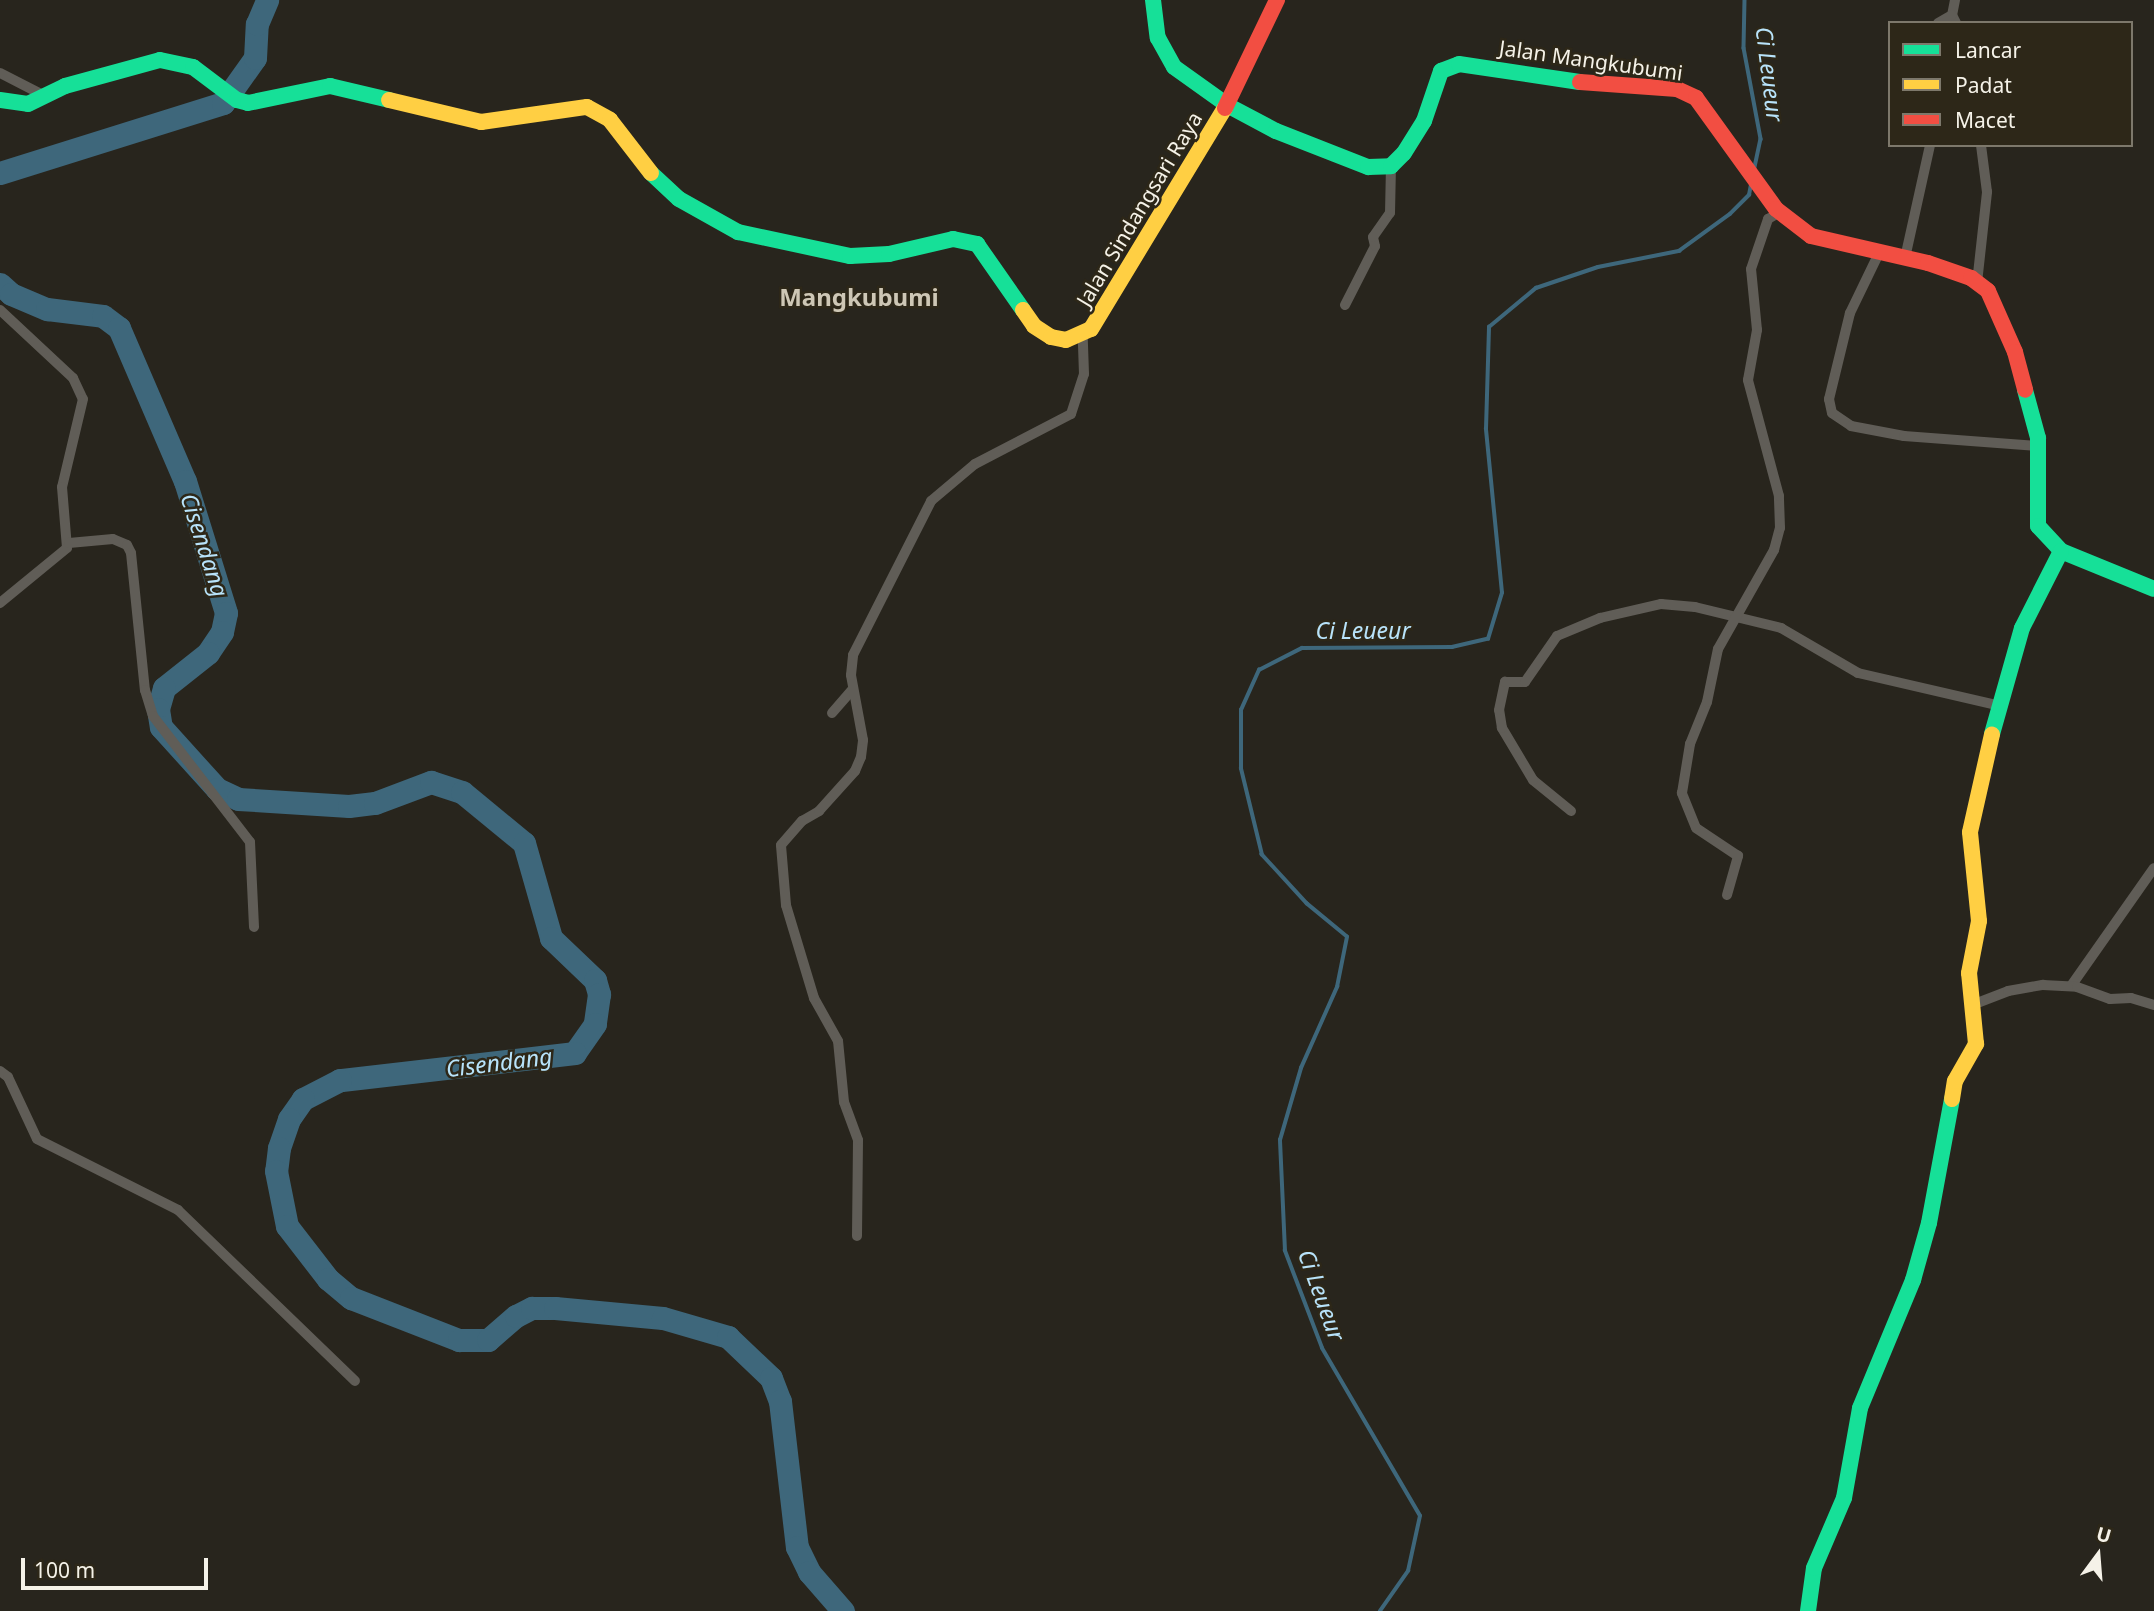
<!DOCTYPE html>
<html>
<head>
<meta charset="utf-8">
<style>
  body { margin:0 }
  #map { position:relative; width:2154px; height:1611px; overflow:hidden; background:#28251d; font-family:"Noto Sans",sans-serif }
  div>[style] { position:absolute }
  .stream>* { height:3.5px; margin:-1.75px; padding:0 1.75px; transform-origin:1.75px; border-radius:1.75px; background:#3e677b }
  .river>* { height:23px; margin:-11.5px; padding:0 11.5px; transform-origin:11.5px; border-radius:11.5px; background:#3e677b }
  .street>* { height:10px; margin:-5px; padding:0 5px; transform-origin:5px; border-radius:5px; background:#605d57 }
  .fast>* { height:16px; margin:-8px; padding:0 8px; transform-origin:8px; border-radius:8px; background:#16e098 }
  .slow>* { height:16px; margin:-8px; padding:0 8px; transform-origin:8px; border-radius:8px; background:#ffcf43 }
  .jam>* { height:16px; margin:-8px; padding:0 8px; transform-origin:8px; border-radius:8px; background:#f24e42 }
  span { translate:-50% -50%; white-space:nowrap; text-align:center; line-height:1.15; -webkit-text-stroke:5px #2d2718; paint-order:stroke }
  .street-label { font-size:21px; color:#f5f2e8 }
  .water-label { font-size:23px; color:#b8e3fa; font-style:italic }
  .quarter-label { font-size:24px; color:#cec7b5; font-weight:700 }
  .legend { position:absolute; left:1888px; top:21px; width:245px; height:126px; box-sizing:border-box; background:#2d2718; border:2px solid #7d786b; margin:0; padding:9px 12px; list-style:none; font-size:21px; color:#f5f2e8 }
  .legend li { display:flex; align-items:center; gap:14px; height:35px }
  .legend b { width:35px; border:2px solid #7d786b }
  .north { position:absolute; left:2063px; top:1520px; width:70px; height:70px; -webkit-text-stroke:5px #2d2718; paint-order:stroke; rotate:16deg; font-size:19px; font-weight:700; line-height:28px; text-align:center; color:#f5f2e8 }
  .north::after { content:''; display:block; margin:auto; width:24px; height:32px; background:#f5f2e8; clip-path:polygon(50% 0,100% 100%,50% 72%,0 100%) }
  .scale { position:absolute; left:21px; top:1558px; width:187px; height:32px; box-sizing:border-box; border:4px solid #f5f2e8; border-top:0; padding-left:9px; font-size:21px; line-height:24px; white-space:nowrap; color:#f5f2e8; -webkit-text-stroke:5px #2d2718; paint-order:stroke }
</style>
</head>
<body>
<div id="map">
  <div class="stream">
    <i style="left:1745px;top:0;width:48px;rotate:91.2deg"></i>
    <i style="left:1744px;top:48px;width:93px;rotate:79.4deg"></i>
    <i style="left:1761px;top:139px;width:33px;rotate:102deg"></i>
    <i style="left:1380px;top:1611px;width:49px;rotate:-55deg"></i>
    <i style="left:1408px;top:1571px;width:56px;rotate:-77.7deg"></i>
    <i style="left:1420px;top:1516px;width:194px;rotate:-120.3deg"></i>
    <i style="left:1322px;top:1348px;width:104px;rotate:-110.9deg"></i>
    <i style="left:1285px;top:1251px;width:111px;rotate:-92.6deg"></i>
    <i style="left:1280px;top:1140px;width:75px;rotate:-73.7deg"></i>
    <i style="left:1301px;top:1068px;width:89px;rotate:-66deg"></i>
    <i style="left:1337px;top:987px;width:51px;rotate:-78.7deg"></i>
    <i style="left:1347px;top:937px;width:52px;rotate:-140.5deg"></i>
    <i style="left:1307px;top:904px;width:67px;rotate:-132.6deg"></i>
    <i style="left:1262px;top:855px;width:89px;rotate:-103.7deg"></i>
    <i style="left:1241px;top:769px;width:59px;rotate:-90deg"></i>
    <i style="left:1241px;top:710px;width:44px;rotate:-65.8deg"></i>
    <i style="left:1259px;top:670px;width:48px;rotate:-27.1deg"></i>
    <i style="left:1302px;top:648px;width:150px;rotate:-0.4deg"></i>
    <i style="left:1452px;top:647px;width:37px;rotate:-13deg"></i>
    <i style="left:1488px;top:639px;width:48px;rotate:-73.1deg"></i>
    <i style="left:1502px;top:593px;width:165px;rotate:-95.6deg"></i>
    <i style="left:1486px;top:429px;width:102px;rotate:-88.3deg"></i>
    <i style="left:1489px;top:327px;width:61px;rotate:-39.7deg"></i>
    <i style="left:1536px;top:288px;width:65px;rotate:-18.7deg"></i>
    <i style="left:1598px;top:267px;width:83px;rotate:-11.2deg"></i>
    <i style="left:1679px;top:251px;width:63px;rotate:-36deg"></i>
    <i style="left:1730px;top:214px;width:27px;rotate:-45deg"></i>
    <i style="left:1749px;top:195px;width:10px;rotate:-79deg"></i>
  </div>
  <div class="river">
    <i style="left:0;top:173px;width:234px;rotate:-17.4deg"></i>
    <i style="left:223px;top:103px;width:55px;rotate:-54.6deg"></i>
    <i style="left:255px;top:58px;width:34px;rotate:-87deg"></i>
    <i style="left:257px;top:24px;width:26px;rotate:-67deg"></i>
    <i style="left:0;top:284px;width:15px;rotate:42deg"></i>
    <i style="left:11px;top:294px;width:39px;rotate:23deg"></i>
    <i style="left:47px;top:309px;width:56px;rotate:7.1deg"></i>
    <i style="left:103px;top:316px;width:20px;rotate:37deg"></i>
    <i style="left:119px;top:328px;width:167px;rotate:66.7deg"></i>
    <i style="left:185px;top:481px;width:138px;rotate:72.7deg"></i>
    <i style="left:226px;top:613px;width:19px;rotate:102deg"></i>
    <i style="left:222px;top:632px;width:25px;rotate:124deg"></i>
    <i style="left:208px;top:653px;width:56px;rotate:141.5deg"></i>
    <i style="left:164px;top:688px;width:22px;rotate:106deg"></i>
    <i style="left:158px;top:709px;width:18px;rotate:81deg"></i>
    <i style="left:161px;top:727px;width:84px;rotate:47.9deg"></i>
    <i style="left:217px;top:789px;width:23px;rotate:25deg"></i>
    <i style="left:238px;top:799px;width:111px;rotate:3.6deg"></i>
    <i style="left:349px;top:806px;width:26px;rotate:-7deg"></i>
    <i style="left:375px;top:803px;width:60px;rotate:-20.6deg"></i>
    <i style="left:431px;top:782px;width:33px;rotate:18deg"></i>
    <i style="left:462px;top:792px;width:80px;rotate:39.4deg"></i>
    <i style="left:524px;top:843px;width:99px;rotate:74.1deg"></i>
    <i style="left:551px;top:938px;width:61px;rotate:43.7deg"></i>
    <i style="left:595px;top:980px;width:15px;rotate:74deg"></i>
    <i style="left:599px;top:994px;width:30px;rotate:98deg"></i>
    <i style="left:595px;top:1024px;width:35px;rotate:125deg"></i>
    <i style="left:575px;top:1053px;width:237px;rotate:173.4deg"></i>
    <i style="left:340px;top:1080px;width:42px;rotate:152.8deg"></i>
    <i style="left:303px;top:1099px;width:24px;rotate:125deg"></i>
    <i style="left:289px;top:1119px;width:31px;rotate:109deg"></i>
    <i style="left:279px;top:1148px;width:23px;rotate:97deg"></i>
    <i style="left:276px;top:1171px;width:56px;rotate:78.7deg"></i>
    <i style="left:287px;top:1226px;width:67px;rotate:52.3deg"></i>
    <i style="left:328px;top:1279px;width:30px;rotate:40deg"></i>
    <i style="left:351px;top:1298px;width:116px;rotate:21.3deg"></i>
    <i style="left:459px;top:1340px;width:29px"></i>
    <i style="left:488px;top:1340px;width:37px;rotate:-41deg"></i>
    <i style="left:516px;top:1316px;width:18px;rotate:-27deg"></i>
    <i style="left:532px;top:1308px;width:23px"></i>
    <i style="left:555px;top:1308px;width:108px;rotate:5.3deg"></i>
    <i style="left:663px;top:1318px;width:68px;rotate:16.3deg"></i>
    <i style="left:728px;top:1337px;width:59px;rotate:43.6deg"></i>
    <i style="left:771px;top:1378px;width:25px;rotate:69deg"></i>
    <i style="left:780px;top:1401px;width:147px;rotate:83.4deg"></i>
    <i style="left:797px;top:1547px;width:28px;rotate:64deg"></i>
    <i style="left:809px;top:1572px;width:52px;rotate:48.9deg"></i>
  </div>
  <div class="street">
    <i style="left:1955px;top:0;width:15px;rotate:101deg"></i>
    <i style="left:1952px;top:15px;width:9px;rotate:63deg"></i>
    <i style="left:1938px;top:23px;width:16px;rotate:-30deg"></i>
    <i style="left:0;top:73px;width:51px;rotate:27.1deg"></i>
    <i style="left:1879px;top:253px;width:67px;rotate:115.8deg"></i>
    <i style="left:1850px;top:313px;width:89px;rotate:103.7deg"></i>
    <i style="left:1829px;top:399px;width:14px;rotate:78deg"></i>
    <i style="left:1832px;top:413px;width:23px;rotate:34deg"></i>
    <i style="left:1851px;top:426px;width:54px;rotate:10.7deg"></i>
    <i style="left:1904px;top:436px;width:134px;rotate:4.3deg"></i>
    <i style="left:1905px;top:258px;width:116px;rotate:-77.5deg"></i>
    <i style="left:1977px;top:283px;width:92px;rotate:-83.7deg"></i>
    <i style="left:1987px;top:192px;width:47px;rotate:-97.3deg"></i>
    <i style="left:1345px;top:305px;width:66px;rotate:-63deg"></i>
    <i style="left:1375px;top:246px;width:9px;rotate:-103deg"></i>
    <i style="left:1373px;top:237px;width:29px;rotate:-55deg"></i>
    <i style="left:1390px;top:213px;width:47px;rotate:-88.8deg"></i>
    <i style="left:0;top:310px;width:100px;rotate:43deg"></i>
    <i style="left:73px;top:378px;width:23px;rotate:65deg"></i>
    <i style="left:83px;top:399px;width:90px;rotate:103.4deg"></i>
    <i style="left:62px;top:487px;width:61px;rotate:85.3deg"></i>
    <i style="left:67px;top:548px;width:87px;rotate:140.6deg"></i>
    <i style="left:69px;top:543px;width:44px;rotate:-5.2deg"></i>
    <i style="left:113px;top:539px;width:15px;rotate:23deg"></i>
    <i style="left:127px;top:545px;width:9px;rotate:63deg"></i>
    <i style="left:131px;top:553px;width:138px;rotate:84.2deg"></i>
    <i style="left:145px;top:690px;width:27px;rotate:73deg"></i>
    <i style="left:153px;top:716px;width:159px;rotate:52.4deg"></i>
    <i style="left:250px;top:842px;width:85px;rotate:87.3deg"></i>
    <i style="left:832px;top:713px;width:32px;rotate:-49deg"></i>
    <i style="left:1571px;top:811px;width:49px;rotate:-140.8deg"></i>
    <i style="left:1533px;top:780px;width:61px;rotate:-120.8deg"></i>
    <i style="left:1502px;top:728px;width:18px;rotate:-99deg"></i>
    <i style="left:1499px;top:710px;width:29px;rotate:-78deg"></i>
    <i style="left:1505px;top:682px;width:20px"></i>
    <i style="left:1525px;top:682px;width:56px;rotate:-55.2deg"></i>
    <i style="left:1557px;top:636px;width:47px;rotate:-22.7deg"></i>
    <i style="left:1600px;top:618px;width:63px;rotate:-12.9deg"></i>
    <i style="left:1661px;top:604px;width:34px;rotate:5deg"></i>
    <i style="left:1695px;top:607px;width:89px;rotate:13.7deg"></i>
    <i style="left:1781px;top:628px;width:89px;rotate:30.3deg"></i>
    <i style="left:1858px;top:673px;width:147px;rotate:13deg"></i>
    <i style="left:1727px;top:895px;width:41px;rotate:-74.2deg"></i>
    <i style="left:1738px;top:856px;width:50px;rotate:-146.3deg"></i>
    <i style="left:1696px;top:828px;width:38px;rotate:-112deg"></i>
    <i style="left:1682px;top:793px;width:50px;rotate:-80.7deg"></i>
    <i style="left:1690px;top:744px;width:45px;rotate:-68deg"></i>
    <i style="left:1707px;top:702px;width:54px;rotate:-78.3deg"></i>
    <i style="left:1718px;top:649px;width:114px;rotate:-60.5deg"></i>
    <i style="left:1774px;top:550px;width:23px;rotate:-75deg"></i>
    <i style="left:1780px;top:528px;width:32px;rotate:-92deg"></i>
    <i style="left:1779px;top:496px;width:120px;rotate:-105deg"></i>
    <i style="left:1748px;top:380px;width:51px;rotate:-79.8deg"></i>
    <i style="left:1757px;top:330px;width:61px;rotate:-95.6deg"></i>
    <i style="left:1751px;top:269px;width:53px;rotate:-71.2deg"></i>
    <i style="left:1768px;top:219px;width:14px;rotate:-30deg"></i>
    <i style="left:2071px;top:986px;width:144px;rotate:-54.9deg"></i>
    <i style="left:1972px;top:1005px;width:39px;rotate:-21deg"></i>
    <i style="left:2008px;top:991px;width:36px;rotate:-10deg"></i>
    <i style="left:2043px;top:985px;width:34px;rotate:3deg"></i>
    <i style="left:2077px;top:987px;width:35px;rotate:20deg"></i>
    <i style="left:2110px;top:999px;width:21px;rotate:-3deg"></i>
    <i style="left:2131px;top:998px;width:24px;rotate:17deg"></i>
    <i style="left:0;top:1071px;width:10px;rotate:37deg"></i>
    <i style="left:8px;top:1077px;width:68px;rotate:64.9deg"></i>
    <i style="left:37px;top:1139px;width:158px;rotate:26.7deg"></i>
    <i style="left:178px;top:1210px;width:246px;rotate:44deg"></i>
    <i style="left:857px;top:1236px;width:96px;rotate:-89.4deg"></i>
    <i style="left:858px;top:1140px;width:40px;rotate:-110.2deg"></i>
    <i style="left:844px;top:1102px;width:61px;rotate:-95.6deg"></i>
    <i style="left:838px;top:1041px;width:49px;rotate:-119.2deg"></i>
    <i style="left:814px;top:998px;width:97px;rotate:-106.8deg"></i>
    <i style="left:786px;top:905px;width:60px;rotate:-94.8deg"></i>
    <i style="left:781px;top:845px;width:32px;rotate:-49deg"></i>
    <i style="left:802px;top:821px;width:20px;rotate:-30deg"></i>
    <i style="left:819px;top:811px;width:54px;rotate:-48deg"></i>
    <i style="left:855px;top:771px;width:15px;rotate:-67deg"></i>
    <i style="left:861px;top:757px;width:17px;rotate:-83deg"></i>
    <i style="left:863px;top:740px;width:66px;rotate:-100.5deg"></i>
    <i style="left:851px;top:675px;width:20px;rotate:-84deg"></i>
    <i style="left:853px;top:655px;width:173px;rotate:-63.1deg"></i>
    <i style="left:931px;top:501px;width:57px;rotate:-40.1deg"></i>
    <i style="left:975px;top:464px;width:108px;rotate:-27.5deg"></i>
    <i style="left:1071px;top:414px;width:42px;rotate:-72deg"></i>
    <i style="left:1084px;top:374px;width:38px;rotate:-92deg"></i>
  </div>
  <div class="fast">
    <i style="left:1153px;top:0;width:38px;rotate:83deg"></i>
    <i style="left:1158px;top:38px;width:33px;rotate:61deg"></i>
    <i style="left:1174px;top:67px;width:65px;rotate:35.6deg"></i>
    <i style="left:1227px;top:105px;width:55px;rotate:28deg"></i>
    <i style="left:1276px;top:131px;width:99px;rotate:21.4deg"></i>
    <i style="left:1368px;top:167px;width:23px;rotate:-2deg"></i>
    <i style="left:1391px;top:166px;width:18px;rotate:-45deg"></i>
    <i style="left:1404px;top:153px;width:38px;rotate:-58deg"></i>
    <i style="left:1424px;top:121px;width:53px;rotate:-71.2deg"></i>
    <i style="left:1441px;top:71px;width:19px;rotate:-21deg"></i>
    <i style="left:1459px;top:64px;width:122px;rotate:8.5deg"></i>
    <i style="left:0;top:100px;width:28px;rotate:8deg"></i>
    <i style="left:28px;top:104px;width:41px;rotate:-25.9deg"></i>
    <i style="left:65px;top:86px;width:98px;rotate:-15.3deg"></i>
    <i style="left:160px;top:60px;width:34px;rotate:12deg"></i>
    <i style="left:193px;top:67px;width:55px;rotate:36.9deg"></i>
    <i style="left:237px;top:100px;width:11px;rotate:15deg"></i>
    <i style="left:248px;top:103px;width:84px;rotate:-11.7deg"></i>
    <i style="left:330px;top:86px;width:61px;rotate:13.3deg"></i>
    <i style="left:651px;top:173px;width:38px;rotate:43deg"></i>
    <i style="left:679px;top:199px;width:68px;rotate:29.2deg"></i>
    <i style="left:738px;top:232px;width:115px;rotate:12.1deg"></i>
    <i style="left:850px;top:256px;width:39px;rotate:-3deg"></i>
    <i style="left:889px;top:254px;width:66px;rotate:-13.2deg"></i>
    <i style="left:953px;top:239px;width:25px;rotate:12deg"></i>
    <i style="left:977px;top:244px;width:80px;rotate:55.1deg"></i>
    <i style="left:2025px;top:390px;width:50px;rotate:74.8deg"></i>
    <i style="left:2038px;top:438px;width:88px;rotate:90deg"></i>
    <i style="left:2038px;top:526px;width:34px;rotate:47deg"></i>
    <i style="left:2061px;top:551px;width:100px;rotate:22.2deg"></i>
    <i style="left:1992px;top:734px;width:110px;rotate:-74.2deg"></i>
    <i style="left:2022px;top:628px;width:86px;rotate:-63.1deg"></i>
    <i style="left:1808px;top:1611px;width:43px;rotate:-82.1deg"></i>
    <i style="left:1814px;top:1568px;width:76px;rotate:-66.8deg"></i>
    <i style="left:1844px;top:1498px;width:91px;rotate:-79.9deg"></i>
    <i style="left:1860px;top:1408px;width:139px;rotate:-67.5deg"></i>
    <i style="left:1913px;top:1280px;width:59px;rotate:-74.3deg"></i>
    <i style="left:1929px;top:1223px;width:126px;rotate:-79.5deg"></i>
  </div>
  <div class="slow">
    <i style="left:389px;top:100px;width:95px;rotate:13.4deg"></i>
    <i style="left:481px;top:122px;width:107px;rotate:-8.1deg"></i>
    <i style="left:587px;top:107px;width:26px;rotate:29deg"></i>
    <i style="left:610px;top:120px;width:67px;rotate:52.3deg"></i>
    <i style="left:1023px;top:310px;width:19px;rotate:55deg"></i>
    <i style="left:1034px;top:326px;width:20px;rotate:33deg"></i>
    <i style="left:1051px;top:337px;width:15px;rotate:11deg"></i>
    <i style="left:1066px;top:340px;width:27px;rotate:-24deg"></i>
    <i style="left:1091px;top:329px;width:258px;rotate:-58.8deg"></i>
    <i style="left:1952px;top:1099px;width:18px;rotate:-81deg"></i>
    <i style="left:1955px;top:1081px;width:43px;rotate:-60.4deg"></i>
    <i style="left:1976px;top:1044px;width:71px;rotate:-95.6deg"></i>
    <i style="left:1969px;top:973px;width:53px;rotate:-79.1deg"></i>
    <i style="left:1979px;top:921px;width:89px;rotate:-95.8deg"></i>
    <i style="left:1970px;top:832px;width:100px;rotate:-77.3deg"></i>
  </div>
  <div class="jam">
    <i style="left:1580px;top:82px;width:97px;rotate:4.1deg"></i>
    <i style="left:1677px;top:89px;width:21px;rotate:25deg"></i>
    <i style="left:1696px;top:98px;width:137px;rotate:54.2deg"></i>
    <i style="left:1776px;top:209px;width:44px;rotate:37.6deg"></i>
    <i style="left:1811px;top:236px;width:120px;rotate:13deg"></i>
    <i style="left:1928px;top:263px;width:46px;rotate:19.2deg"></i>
    <i style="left:1971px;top:278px;width:21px;rotate:37deg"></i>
    <i style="left:1988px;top:291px;width:67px;rotate:66.1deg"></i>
    <i style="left:2015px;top:352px;width:39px;rotate:75deg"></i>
    <i style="left:1225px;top:108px;width:120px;rotate:-64.3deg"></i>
  </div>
  <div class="street-label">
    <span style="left:1591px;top:60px;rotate:8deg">Jalan Mangkubumi</span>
    <span style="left:1139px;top:209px;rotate:-59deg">Jalan Sindangsari Raya</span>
  </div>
  <div class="water-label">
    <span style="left:1770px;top:74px;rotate:83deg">Ci Leueur</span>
    <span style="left:205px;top:545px;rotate:72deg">Cisendang</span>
    <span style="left:1363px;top:630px">Ci Leueur</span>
    <span style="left:499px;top:1062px;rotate:-7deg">Cisendang</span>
    <span style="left:1322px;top:1295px;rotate:70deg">Ci Leueur</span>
  </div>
  <div class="quarter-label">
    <span style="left:859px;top:297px">Mangkubumi</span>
  </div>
  <ul class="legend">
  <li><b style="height:9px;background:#16e098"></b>Lancar</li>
  <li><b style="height:9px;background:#ffcf43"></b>Padat</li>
  <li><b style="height:9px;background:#f24e42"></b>Macet</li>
  </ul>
  <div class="north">U</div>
  <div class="scale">100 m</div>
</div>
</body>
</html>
